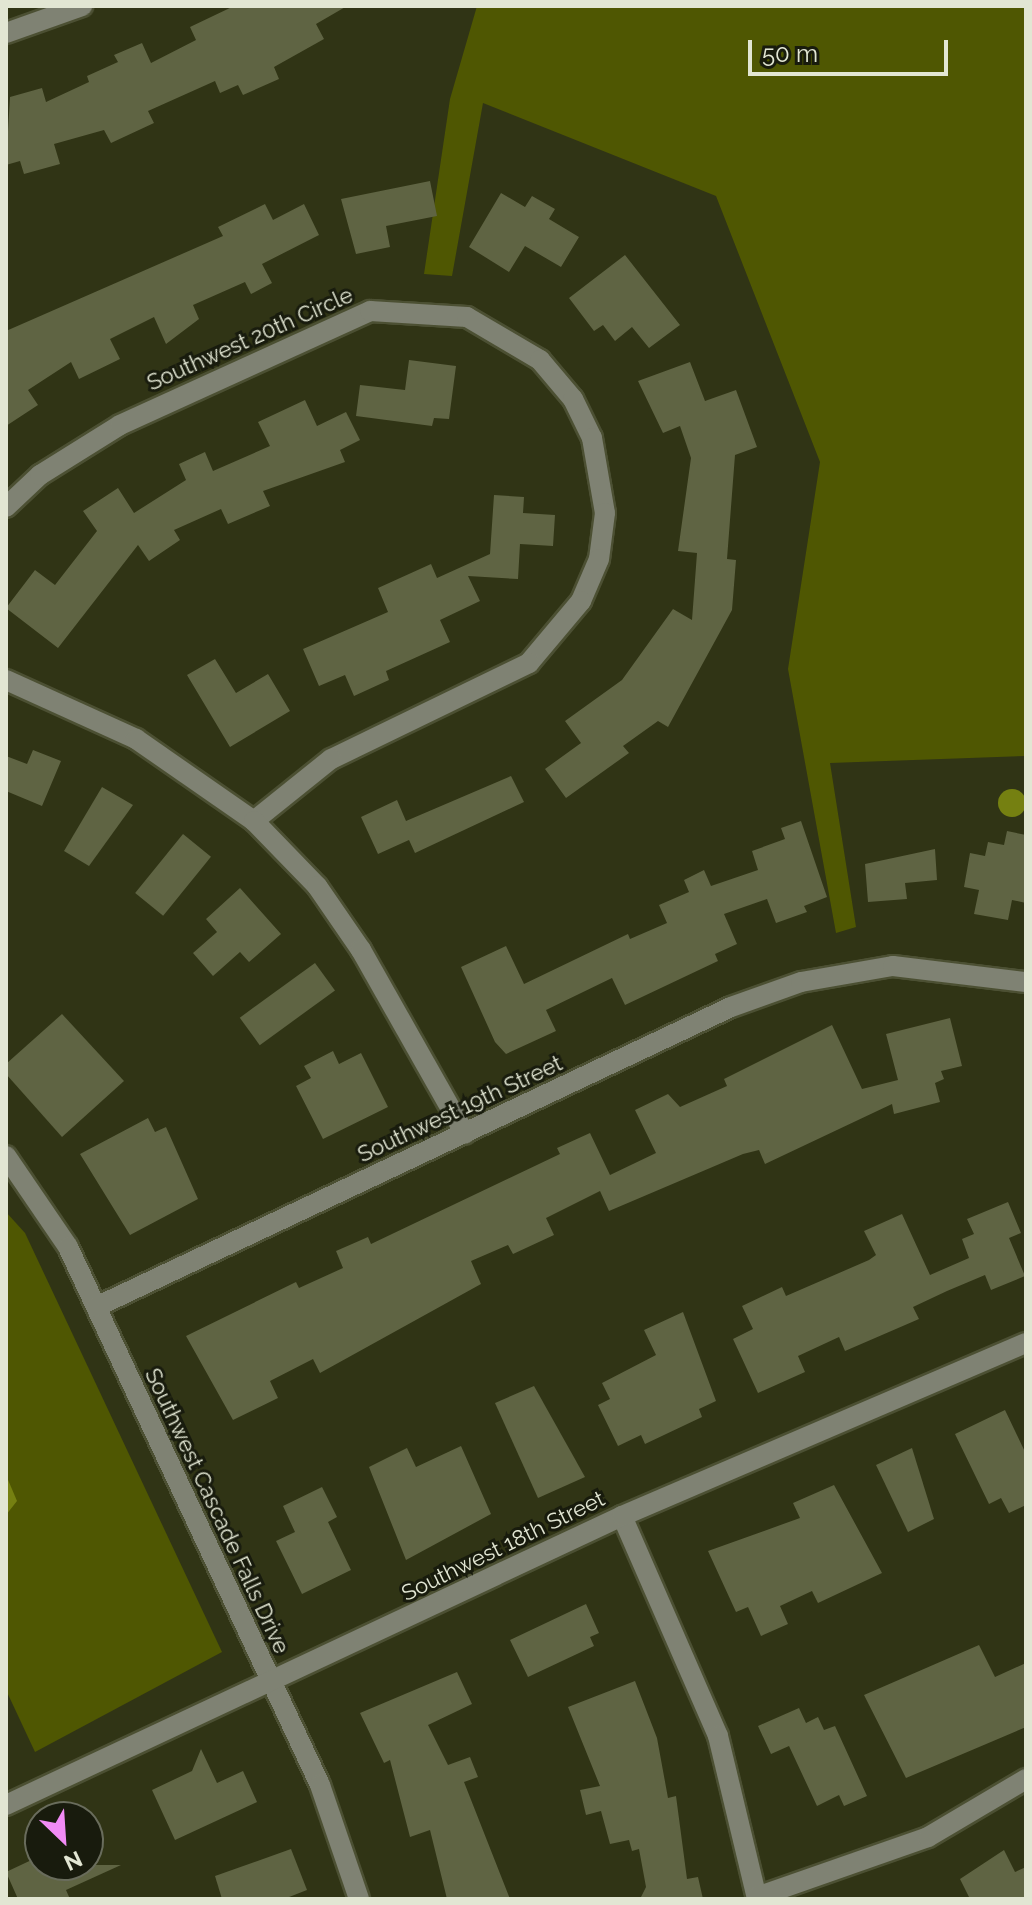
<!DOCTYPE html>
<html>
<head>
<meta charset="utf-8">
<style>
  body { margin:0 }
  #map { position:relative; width:1032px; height:1905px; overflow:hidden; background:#303415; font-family:Raleway,sans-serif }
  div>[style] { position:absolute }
  .green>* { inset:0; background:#4f5702 }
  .water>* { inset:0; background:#758011 }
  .round { border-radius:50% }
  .building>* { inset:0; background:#5f6443; transform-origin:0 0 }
  .roads { filter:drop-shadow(2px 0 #4c5033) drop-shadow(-2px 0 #4c5033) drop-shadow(0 2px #4c5033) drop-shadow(0 -2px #4c5033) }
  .minor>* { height:20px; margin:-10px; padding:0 10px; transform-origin:10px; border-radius:10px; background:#7f8273 }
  span { translate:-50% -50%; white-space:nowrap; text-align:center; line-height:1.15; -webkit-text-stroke:6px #181b0d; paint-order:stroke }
  .street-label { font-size:22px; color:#e2e6d3 }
  .frame { position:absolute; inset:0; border:8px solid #e2e6d3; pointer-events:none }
  .north { position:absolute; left:24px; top:1801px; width:80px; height:80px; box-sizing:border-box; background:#181b0d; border:2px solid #696c5c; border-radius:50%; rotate:155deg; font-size:22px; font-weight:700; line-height:32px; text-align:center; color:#e2e6d3 }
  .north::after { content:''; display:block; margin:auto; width:28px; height:36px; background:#f18bf5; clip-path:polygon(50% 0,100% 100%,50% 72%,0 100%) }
  .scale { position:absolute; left:748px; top:40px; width:200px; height:36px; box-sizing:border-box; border:4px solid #e2e6d3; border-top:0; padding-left:10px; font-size:24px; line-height:28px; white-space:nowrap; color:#e2e6d3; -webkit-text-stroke:6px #181b0d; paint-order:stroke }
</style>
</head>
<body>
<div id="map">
  <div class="green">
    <i style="clip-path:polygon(477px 6px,1026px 6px,1026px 756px,830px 763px,856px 927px,836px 933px,788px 669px,820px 462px,716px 196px,483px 103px,452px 276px,424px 274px,450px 99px)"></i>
    <i style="clip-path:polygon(6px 1212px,25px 1233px,222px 1652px,35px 1752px,6px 1690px)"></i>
  </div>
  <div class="water">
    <i class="round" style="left:998px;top:789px;width:28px;height:28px"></i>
    <i style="clip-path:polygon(6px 1475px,17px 1501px,6px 1515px)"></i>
  </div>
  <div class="building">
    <i style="clip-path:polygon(234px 6px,347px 6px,316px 24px,324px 39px,274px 67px,279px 79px,243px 95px,238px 85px,220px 93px,215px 81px,148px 111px,154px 123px,111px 143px,104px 130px,54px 144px,60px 164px,24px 174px,20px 161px,6px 165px,10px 97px,42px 88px,46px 102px,89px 82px,87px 76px,118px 62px,114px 55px,142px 43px,151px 63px,196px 40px,190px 27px)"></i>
    <i style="clip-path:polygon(430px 181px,437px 216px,386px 226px,390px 247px,356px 254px,341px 199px)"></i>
    <i style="clip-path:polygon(501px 193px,525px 207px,532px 196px,555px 209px,549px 219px,579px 237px,561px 267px,525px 246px,509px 272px,469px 247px)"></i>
    <i style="clip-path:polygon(265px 204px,273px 220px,304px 204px,319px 235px,262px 264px,272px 283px,251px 294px,245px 282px,193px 305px,199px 319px,166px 344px,154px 317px,110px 339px,120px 359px,79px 379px,71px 362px,28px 390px,38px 405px,6px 426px,6px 331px,223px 236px,218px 227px)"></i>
    <i style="clip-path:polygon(625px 255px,680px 325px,649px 348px,632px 327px,615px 341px,603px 325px,594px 331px,569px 298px)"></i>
    <i style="clip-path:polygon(409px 360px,456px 366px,449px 419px,434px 418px,432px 426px,356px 416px,360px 385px,405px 390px)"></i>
    <i style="clip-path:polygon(690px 362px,705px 401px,736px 390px,757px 447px,735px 455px,727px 559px,736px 560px,732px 610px,668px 727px,658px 721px,623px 746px,629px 753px,566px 798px,545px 769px,581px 743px,565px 721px,622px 680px,673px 609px,692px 620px,697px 553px,678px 551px,691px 458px,680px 426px,663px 433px,638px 381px)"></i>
    <i style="clip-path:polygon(305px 400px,317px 426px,346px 412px,360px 440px,340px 450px,345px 462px,263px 491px,270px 506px,228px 524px,221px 509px,174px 530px,180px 540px,149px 561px,138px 545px,58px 648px,6px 608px,35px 570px,55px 585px,97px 531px,83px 511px,118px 488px,134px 513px,186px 480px,179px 464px,205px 452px,213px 471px,270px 446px,258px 422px)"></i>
    <i style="clip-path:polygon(494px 495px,524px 497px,523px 513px,555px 515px,553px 546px,520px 544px,518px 579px,468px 576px,480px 601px,440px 620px,450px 642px,386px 671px,389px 680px,354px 696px,345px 675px,319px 686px,303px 649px,388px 612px,378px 588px,431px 564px,437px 578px,490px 554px)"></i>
    <i style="clip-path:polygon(215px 659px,236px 693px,268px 674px,290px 711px,230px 747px,187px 675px)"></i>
    <i style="clip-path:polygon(33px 750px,61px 761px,42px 806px,6px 791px,6px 756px,27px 764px)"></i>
    <i style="clip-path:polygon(511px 776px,524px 802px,415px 853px,409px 840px,378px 854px,361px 817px,397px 800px,406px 821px)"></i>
    <i style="clip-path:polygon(102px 787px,133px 805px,89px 866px,64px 851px)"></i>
    <i style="clip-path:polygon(801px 821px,827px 897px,804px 906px,807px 912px,776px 923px,767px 899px,724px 914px,737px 944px,715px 954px,718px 961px,625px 1005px,612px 978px,546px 1010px,556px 1031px,506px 1054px,495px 1042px,461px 967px,506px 946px,524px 984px,628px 934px,630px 939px,667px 923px,659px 905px,689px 892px,684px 880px,704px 870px,711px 886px,758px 870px,752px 851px,785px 839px,781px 828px)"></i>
    <i style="clip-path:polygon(1007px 831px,1026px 835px,1026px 903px,1012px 900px,1008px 920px,974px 914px,979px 890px,964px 887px,970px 853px,985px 856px,988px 842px,1004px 845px)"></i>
    <i style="left:183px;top:834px;width:36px;height:76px;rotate:39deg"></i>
    <i style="clip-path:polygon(935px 849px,937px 880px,905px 883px,907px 899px,868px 902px,865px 864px)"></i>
    <i style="clip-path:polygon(240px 888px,281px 934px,249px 962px,240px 952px,213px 976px,193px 953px,217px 932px,206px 919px)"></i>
    <i style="left:315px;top:963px;width:34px;height:93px;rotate:54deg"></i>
    <i style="clip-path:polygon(62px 1014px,124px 1081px,62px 1137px,6px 1074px,6px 1064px)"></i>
    <i style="clip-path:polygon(950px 1018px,962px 1066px,941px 1071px,944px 1079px,935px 1083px,940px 1102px,894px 1114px,892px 1104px,765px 1164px,759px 1150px,743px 1154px,609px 1211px,600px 1191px,546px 1218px,554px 1235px,513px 1254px,508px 1245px,471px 1261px,481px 1284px,320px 1373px,313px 1359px,270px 1381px,278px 1398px,233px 1420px,186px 1336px,296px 1282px,299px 1288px,343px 1268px,336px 1251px,368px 1237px,371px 1244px,560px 1154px,557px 1148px,590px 1133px,610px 1175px,656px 1153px,635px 1110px,668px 1094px,680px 1107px,727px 1086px,724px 1079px,832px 1025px,862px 1089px,898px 1080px,886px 1034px)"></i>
    <i style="clip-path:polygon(333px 1051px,339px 1064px,361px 1053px,388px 1107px,323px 1139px,296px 1086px,311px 1078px,304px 1066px)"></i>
    <i style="clip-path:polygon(148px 1118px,155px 1132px,166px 1127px,198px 1199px,130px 1235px,80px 1154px)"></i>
    <i style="clip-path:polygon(1008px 1202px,1021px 1233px,1009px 1238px,1025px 1276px,991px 1290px,985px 1275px,947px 1291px,913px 1307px,919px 1319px,845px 1351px,839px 1337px,798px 1356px,805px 1372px,758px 1393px,733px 1339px,753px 1329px,742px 1306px,782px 1287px,786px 1296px,869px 1260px,876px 1255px,864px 1231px,902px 1214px,930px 1275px,969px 1258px,962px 1239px,974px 1234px,967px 1219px)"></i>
    <i style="clip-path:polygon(683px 1312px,716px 1401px,699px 1409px,702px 1417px,645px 1444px,641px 1435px,618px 1446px,598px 1405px,610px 1399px,602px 1383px,656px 1355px,644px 1330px)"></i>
    <i style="clip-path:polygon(534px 1386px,585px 1477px,538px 1498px,495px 1403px)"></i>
    <i style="clip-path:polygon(1005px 1410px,1026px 1454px,1026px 1505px,1009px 1513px,1001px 1498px,989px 1504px,955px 1434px)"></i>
    <i style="clip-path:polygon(461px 1446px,491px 1514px,406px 1560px,369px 1467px,407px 1448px,416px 1467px)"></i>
    <i style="clip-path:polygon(912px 1448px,934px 1519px,908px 1532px,876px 1465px)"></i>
    <i style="clip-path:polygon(834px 1485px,882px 1573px,818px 1603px,812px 1591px,780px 1606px,788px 1624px,761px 1636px,748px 1607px,736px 1612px,708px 1551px,800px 1518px,793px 1503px)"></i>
    <i style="clip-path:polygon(322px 1487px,337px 1517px,328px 1522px,351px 1570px,302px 1594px,276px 1541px,295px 1532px,283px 1506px)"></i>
    <i style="clip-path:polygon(586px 1604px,599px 1633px,590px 1637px,594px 1646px,528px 1677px,510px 1640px)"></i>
    <i style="clip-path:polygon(979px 1645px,995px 1677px,1026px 1663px,1026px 1727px,906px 1778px,864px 1695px)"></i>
    <i style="clip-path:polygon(457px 1672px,472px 1704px,428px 1725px,448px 1765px,470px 1757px,478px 1777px,464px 1782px,510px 1899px,447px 1899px,430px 1830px,410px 1837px,390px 1760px,384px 1763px,360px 1713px)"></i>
    <i style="clip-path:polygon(635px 1681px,657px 1738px,668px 1798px,676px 1796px,687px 1879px,698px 1877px,703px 1899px,640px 1899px,646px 1887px,639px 1849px,632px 1851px,629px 1840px,610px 1844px,601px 1811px,586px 1815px,580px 1790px,600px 1786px,568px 1707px)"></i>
    <i style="clip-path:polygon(799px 1708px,806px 1723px,818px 1717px,824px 1730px,835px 1726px,867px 1796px,844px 1806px,839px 1795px,817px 1806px,789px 1746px,771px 1754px,758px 1726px)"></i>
    <i style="clip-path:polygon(201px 1749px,217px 1783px,243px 1771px,257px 1802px,175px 1840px,152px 1790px,192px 1771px)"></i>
    <i style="clip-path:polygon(291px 1849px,307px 1890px,284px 1899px,222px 1899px,215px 1876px)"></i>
    <i style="clip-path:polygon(1004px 1850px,1015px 1872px,1026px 1867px,1026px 1899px,970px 1899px,960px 1879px)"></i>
    <i style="clip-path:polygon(40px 1856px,40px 1865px,121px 1865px,66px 1890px,70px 1899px,18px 1899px,6px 1872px)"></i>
  </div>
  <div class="roads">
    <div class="minor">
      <i style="left:6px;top:33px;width:81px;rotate:-19.6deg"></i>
      <i style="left:6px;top:507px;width:47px;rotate:-43.3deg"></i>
      <i style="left:40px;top:475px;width:94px;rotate:-32deg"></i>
      <i style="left:120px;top:425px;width:275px;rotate:-24.5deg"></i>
      <i style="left:370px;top:311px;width:97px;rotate:3.5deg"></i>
      <i style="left:467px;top:317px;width:85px;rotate:30.5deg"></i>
      <i style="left:540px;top:360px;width:51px;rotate:49.8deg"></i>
      <i style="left:573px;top:399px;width:43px;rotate:64deg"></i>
      <i style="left:592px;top:438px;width:76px;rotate:80.2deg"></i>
      <i style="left:605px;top:513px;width:46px;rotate:97.4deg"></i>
      <i style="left:599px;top:559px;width:46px;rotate:113.2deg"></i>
      <i style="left:581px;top:601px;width:81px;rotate:130deg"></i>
      <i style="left:529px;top:663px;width:220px;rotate:154.1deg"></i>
      <i style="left:331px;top:759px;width:99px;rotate:141.2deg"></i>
      <i style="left:6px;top:680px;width:143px;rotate:24.4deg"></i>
      <i style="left:136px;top:739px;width:144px;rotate:34.8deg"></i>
      <i style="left:254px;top:821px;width:91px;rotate:45.9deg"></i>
      <i style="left:317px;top:886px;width:78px;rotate:55.5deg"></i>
      <i style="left:361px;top:950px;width:211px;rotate:60.5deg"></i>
      <i style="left:6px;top:1156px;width:110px;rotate:55.7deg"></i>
      <i style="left:68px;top:1247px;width:594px;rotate:64.9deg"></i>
      <i style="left:320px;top:1785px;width:120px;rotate:71.1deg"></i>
      <i style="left:96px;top:1307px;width:702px;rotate:-25.29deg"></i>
      <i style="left:731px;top:1007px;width:74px;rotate:-19.7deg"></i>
      <i style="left:801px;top:982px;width:93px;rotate:-9.9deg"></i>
      <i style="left:893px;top:966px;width:134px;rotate:6.9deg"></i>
      <i style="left:622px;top:1516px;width:240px;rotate:66.4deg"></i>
      <i style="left:718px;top:1736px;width:168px;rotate:76.5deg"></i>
      <i style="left:6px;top:1805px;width:680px;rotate:-25.13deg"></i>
      <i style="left:622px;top:1516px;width:439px;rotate:-23.2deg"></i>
      <i style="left:757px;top:1897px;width:181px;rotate:-19.3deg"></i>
      <i style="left:928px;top:1837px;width:114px;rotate:-30.6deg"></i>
    </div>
  </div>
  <div class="street-label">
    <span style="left:250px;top:339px;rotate:-24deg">Southwest 20th Circle</span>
    <span style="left:460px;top:1109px;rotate:-25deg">Southwest 19th Street</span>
    <span style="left:217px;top:1511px;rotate:65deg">Southwest Cascade Falls Drive</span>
    <span style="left:503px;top:1546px;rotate:-26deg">Southwest 18th Street</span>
  </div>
  <div class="frame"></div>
  <div class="north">N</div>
  <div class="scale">50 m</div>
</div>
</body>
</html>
